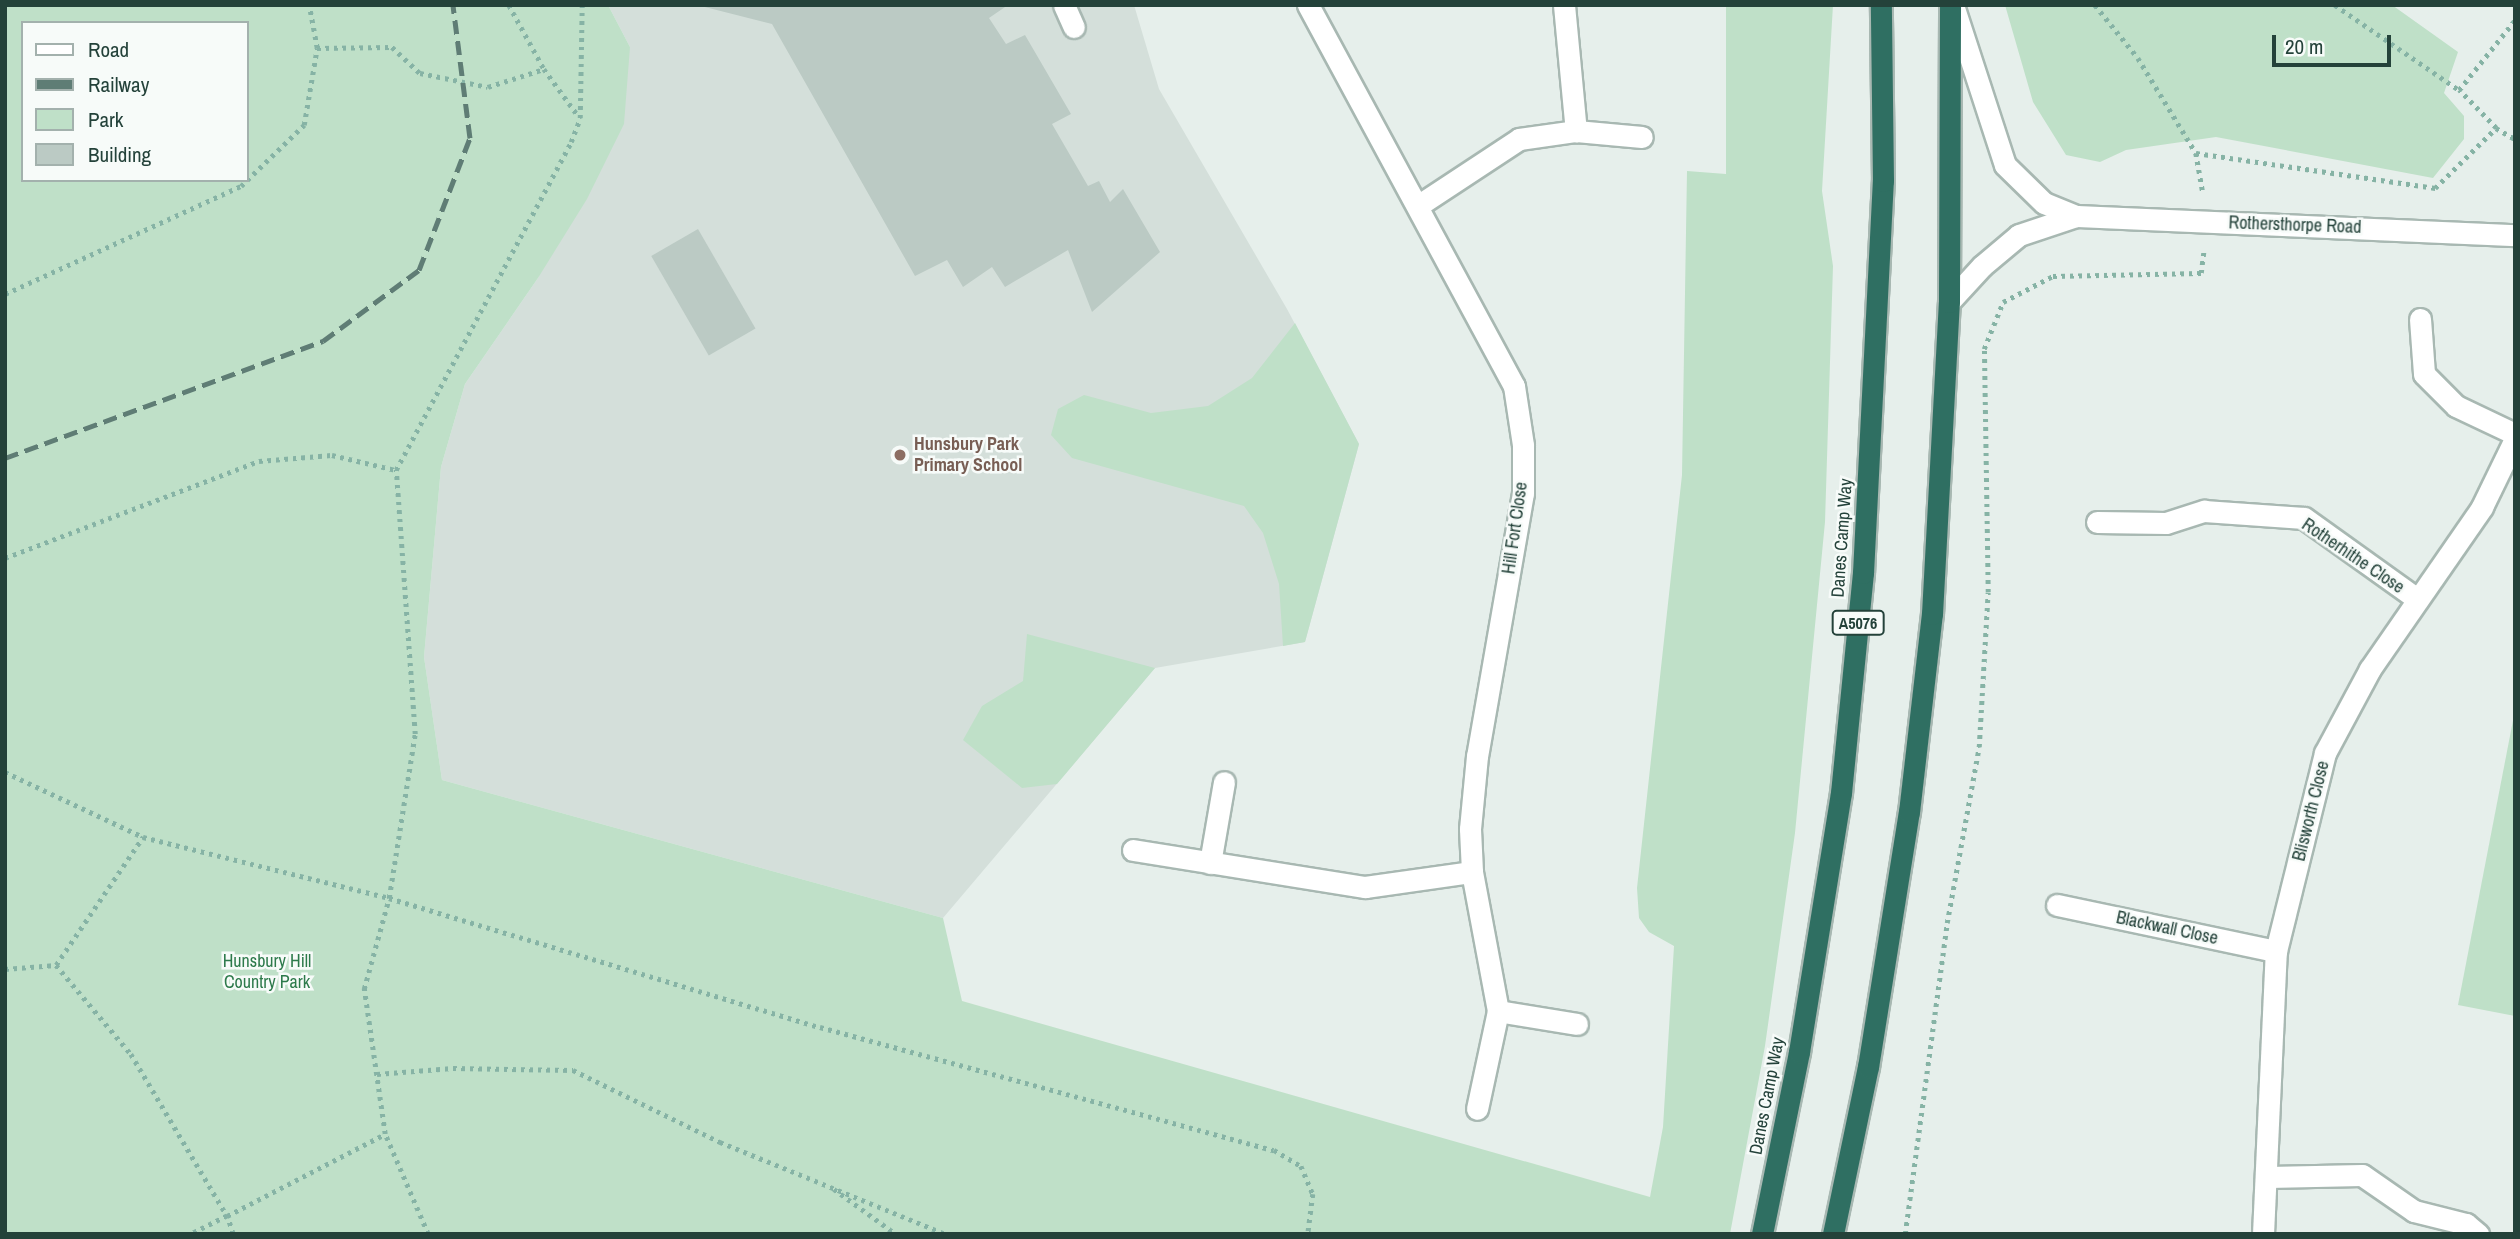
<!DOCTYPE html>
<html>
<head>
<meta charset="utf-8">
<style>
  body { margin:0 }
  #map { position:relative; width:2520px; height:1239px; overflow:hidden; background:#e6efeb; font-family:"Archivo Narrow",sans-serif }
  div>[style] { position:absolute }
  .built>* { inset:0; background:#d4dfda }
  .green>* { inset:0; background:#bfe0c8 }
  .building>* { inset:0; background:#bbcac4; transform-origin:0 0 }
  .path>* { height:4.5px; margin-top:-2.25px; transform-origin:0; background:repeating-linear-gradient(90deg,#86b3a5 0 3.5px,transparent 0 8.5px) }
  .roads { filter:drop-shadow(2px 0 #a8b8b2) drop-shadow(-2px 0 #a8b8b2) drop-shadow(0 2px #a8b8b2) drop-shadow(0 -2px #a8b8b2) }
  .minor>* { height:21px; margin:-10.5px; padding:0 10.5px; transform-origin:10.5px; border-radius:10.5px; background:#fff }
  .highway>* { height:21px; margin:-10.5px; padding:0 10.5px; transform-origin:10.5px; border-radius:10.5px; background:#2f6f62 }
  .rail>* { height:5px; margin-top:-2.5px; transform-origin:0; background:repeating-linear-gradient(90deg,#5f7d75 0 14px,transparent 0 21px) }
  .dots>* { width:19px; height:19px; translate:-50% -50%; box-sizing:border-box; border:4px solid #f7fbf9; border-radius:50% }
  span { translate:-50% -50%; white-space:nowrap; text-align:center; line-height:1.15; -webkit-text-stroke:5px #f7fbf9; paint-order:stroke }
  .shield-label span { padding:2px 5px; background:#f7fbf9; border:2px solid; border-radius:5px; -webkit-text-stroke-width:0 }
  .shield-label { font-size:16px; color:#24423a; font-weight:700 }
  .street-label { font-size:18px; color:#24423a }
  .education-label { font-size:18px; color:#785e54; font-weight:700 }
  .left { translate:0 -50%; text-align:left }
  .park-label { font-size:18px; color:#2d7a4b }
  .frame { position:absolute; inset:0; border:7px solid #24423a; pointer-events:none }
  .legend { position:absolute; left:21px; top:21px; width:228px; height:161px; box-sizing:border-box; background:#f7fbf9; border:2px solid #a3b1ad; margin:0; padding:9px 12px; list-style:none; font-size:21px; color:#24423a }
  .legend li { display:flex; align-items:center; gap:14px; height:35px }
  .legend b { width:35px; border:2px solid #a3b1ad }
  .scale { position:absolute; left:2272px; top:35px; width:119px; height:32px; box-sizing:border-box; border:4px solid #24423a; border-top:0; padding-left:9px; font-size:21px; line-height:24px; white-space:nowrap; color:#24423a; -webkit-text-stroke:5px #f7fbf9; paint-order:stroke }
</style>
</head>
<body>
<div id="map">
  <div class="built">
    <i style="clip-path:polygon(608px 5px,1134px 5px,1159px 89px,1287px 309px,1359px 444px,1305px 642px,1155px 668px,943px 918px,442px 780px,424px 657px,441px 467px,465px 384px,538px 278px,630px 47px)"></i>
  </div>
  <div class="green">
    <i style="clip-path:polygon(evenodd,5px 5px,608px 5px,630px 47px,624px 124px,587px 199px,538px 278px,465px 384px,441px 467px,424px 657px,442px 780px,943px 918px,962px 1001px,1650px 1197px,1663px 1127px,1674px 946px,1649px 932px,1639px 918px,1637px 888px,1682px 475px,1687px 171px,1726px 174px,1726px 5px,1833px 5px,1822px 191px,1833px 266px,1825px 522px,1795px 833px,1765px 1046px,1730px 1234px,5px 1234px,5px 5px,23px 23px,247px 23px,247px 180px,23px 180px,23px 23px)"></i>
    <i style="clip-path:polygon(2005px 5px,2392px 5px,2458px 52px,2444px 93px,2464px 116px,2464px 139px,2433px 178px,2216px 137px,2126px 150px,2100px 162px,2066px 155px,2033px 102px)"></i>
    <i style="clip-path:polygon(1295px 323px,1359px 444px,1305px 642px,1283px 646px,1279px 584px,1263px 533px,1244px 506px,1072px 458px,1051px 435px,1058px 409px,1084px 395px,1151px 413px,1208px 406px,1252px 378px)"></i>
    <i style="clip-path:polygon(1027px 634px,1155px 668px,1057px 784px,1022px 788px,963px 740px,982px 706px,1023px 681px)"></i>
    <i style="clip-path:polygon(2515px 710px,2515px 1016px,2458px 1005px)"></i>
  </div>
  <div class="building">
    <i style="clip-path:polygon(697px 5px,1008px 5px,989px 18px,1006px 44px,1025px 35px,1071px 114px,1052px 124px,1088px 186px,1099px 181px,1110px 202px,1123px 189px,1160px 252px,1092px 312px,1068px 250px,1005px 287px,992px 267px,963px 287px,947px 260px,915px 276px,772px 24px)"></i>
    <i style="left:698px;top:229px;width:115px;height:54px;rotate:60deg"></i>
  </div>
  <div class="path">
    <i style="left:509px;top:5px;width:73px;rotate:61.3deg"></i>
    <i style="left:544px;top:69px;width:59px;rotate:53.9deg"></i>
    <i style="left:2095px;top:5px;width:68px;rotate:50.9deg"></i>
    <i style="left:2138px;top:58px;width:111px;rotate:58.6deg"></i>
    <i style="left:2196px;top:153px;width:41px;rotate:80.1deg"></i>
    <i style="left:2335px;top:5px;width:150px;rotate:34.4deg"></i>
    <i style="left:317px;top:48px;width:75px;rotate:-0.8deg"></i>
    <i style="left:392px;top:47px;width:38px;rotate:43deg"></i>
    <i style="left:420px;top:73px;width:69px;rotate:11.6deg"></i>
    <i style="left:488px;top:87px;width:59px;rotate:-17.8deg"></i>
    <i style="left:2496px;top:128px;width:22px;rotate:30deg"></i>
    <i style="left:2196px;top:153px;width:242px;rotate:8.3deg"></i>
    <i style="left:2435px;top:188px;width:86px;rotate:-44.5deg"></i>
    <i style="left:2496px;top:128px;width:53px;rotate:-134.2deg"></i>
    <i style="left:2459px;top:90px;width:90px;rotate:-51.3deg"></i>
    <i style="left:5px;top:294px;width:260px;rotate:-24.6deg"></i>
    <i style="left:241px;top:186px;width:88px;rotate:-44.1deg"></i>
    <i style="left:304px;top:125px;width:78px;rotate:-80.4deg"></i>
    <i style="left:317px;top:48px;width:44px;rotate:-100.5deg"></i>
    <i style="left:5px;top:558px;width:272px;rotate:-20.9deg"></i>
    <i style="left:259px;top:461px;width:73px;rotate:-4.7deg"></i>
    <i style="left:332px;top:455px;width:66px;rotate:13.2deg"></i>
    <i style="left:5px;top:772px;width:153px;rotate:25.2deg"></i>
    <i style="left:56px;top:965px;width:116px;rotate:49.9deg"></i>
    <i style="left:131px;top:1054px;width:188px;rotate:59.3deg"></i>
    <i style="left:227px;top:1216px;width:40px;rotate:153.4deg"></i>
    <i style="left:5px;top:969px;width:51px;rotate:-4.5deg"></i>
    <i style="left:56px;top:965px;width:155px;rotate:-55.8deg"></i>
    <i style="left:143px;top:837px;width:253px;rotate:13.9deg"></i>
    <i style="left:389px;top:898px;width:450px;rotate:16.7deg"></i>
    <i style="left:820px;top:1027px;width:470px;rotate:15.2deg"></i>
    <i style="left:1274px;top:1150px;width:31px;rotate:31deg"></i>
    <i style="left:1301px;top:1166px;width:30px;rotate:67deg"></i>
    <i style="left:1313px;top:1194px;width:40px;rotate:97.1deg"></i>
    <i style="left:377px;top:1074px;width:76px;rotate:-4.5deg"></i>
    <i style="left:453px;top:1068px;width:120px;rotate:1deg"></i>
    <i style="left:573px;top:1070px;width:164px;rotate:26.1deg"></i>
    <i style="left:720px;top:1142px;width:243px;rotate:22.2deg"></i>
    <i style="left:834px;top:1189px;width:77px;rotate:36deg"></i>
    <i style="left:233px;top:1234px;width:19px;rotate:-108deg"></i>
    <i style="left:227px;top:1216px;width:178px;rotate:-27.4deg"></i>
    <i style="left:428px;top:1234px;width:109px;rotate:-113.3deg"></i>
    <i style="left:385px;top:1134px;width:147px;rotate:-98.2deg"></i>
    <i style="left:364px;top:989px;width:94px;rotate:-74.6deg"></i>
    <i style="left:389px;top:898px;width:166px;rotate:-81deg"></i>
    <i style="left:415px;top:734px;width:265px;rotate:-94.1deg"></i>
    <i style="left:396px;top:470px;width:372px;rotate:-61.9deg"></i>
    <i style="left:571px;top:142px;width:26px;rotate:-69deg"></i>
    <i style="left:580px;top:118px;width:113px;rotate:-89deg"></i>
    <i style="left:1905px;top:1234px;width:314px;rotate:-82.3deg"></i>
    <i style="left:1947px;top:923px;width:179px;rotate:-79.7deg"></i>
    <i style="left:1979px;top:747px;width:155px;rotate:-86.7deg"></i>
    <i style="left:1988px;top:592px;width:243px;rotate:-90.9deg"></i>
    <i style="left:1984px;top:349px;width:51px;rotate:-68deg"></i>
    <i style="left:2003px;top:302px;width:56px;rotate:-27.5deg"></i>
    <i style="left:2053px;top:276px;width:148px;rotate:-1.2deg"></i>
    <i style="left:2201px;top:273px;width:23px;rotate:-83deg"></i>
  </div>
  <div class="roads">
    <div class="minor">
      <i style="left:1064px;top:5px;width:24px;rotate:66deg"></i>
      <i style="left:1308px;top:5px;width:433px;rotate:61.6deg"></i>
      <i style="left:1514px;top:386px;width:60px;rotate:81.3deg"></i>
      <i style="left:1523px;top:445px;width:48px;rotate:90deg"></i>
      <i style="left:1523px;top:493px;width:267px;rotate:99.9deg"></i>
      <i style="left:1477px;top:756px;width:73px;rotate:95.5deg"></i>
      <i style="left:1470px;top:829px;width:43px;rotate:87.3deg"></i>
      <i style="left:1472px;top:872px;width:141px;rotate:79.4deg"></i>
      <i style="left:1498px;top:1011px;width:100px;rotate:102.1deg"></i>
      <i style="left:1564px;top:5px;width:127px;rotate:84.6deg"></i>
      <i style="left:1953px;top:5px;width:168px;rotate:72deg"></i>
      <i style="left:2005px;top:165px;width:54px;rotate:44.3deg"></i>
      <i style="left:2044px;top:203px;width:35px;rotate:22deg"></i>
      <i style="left:2076px;top:216px;width:439px;rotate:2.5deg"></i>
      <i style="left:1419px;top:205px;width:120px;rotate:-33.4deg"></i>
      <i style="left:1519px;top:139px;width:58px;rotate:-8deg"></i>
      <i style="left:1576px;top:131px;width:66px;rotate:5.2deg"></i>
      <i style="left:1949px;top:302px;width:49px;rotate:-47.5deg"></i>
      <i style="left:1982px;top:266px;width:48px;rotate:-40deg"></i>
      <i style="left:2019px;top:235px;width:60px;rotate:-18.4deg"></i>
      <i style="left:2420px;top:319px;width:55px;rotate:85.8deg"></i>
      <i style="left:2424px;top:374px;width:45px;rotate:45deg"></i>
      <i style="left:2456px;top:406px;width:65px;rotate:25.4deg"></i>
      <i style="left:2097px;top:522px;width:69px;rotate:0.8deg"></i>
      <i style="left:2166px;top:523px;width:40px;rotate:-18deg"></i>
      <i style="left:2204px;top:511px;width:100px;rotate:4deg"></i>
      <i style="left:2304px;top:518px;width:139px;rotate:35.6deg"></i>
      <i style="left:1133px;top:850px;width:235px;rotate:9.1deg"></i>
      <i style="left:1365px;top:887px;width:108px;rotate:-8deg"></i>
      <i style="left:1210px;top:863px;width:82px;rotate:-80.2deg"></i>
      <i style="left:2057px;top:905px;width:224px;rotate:11.9deg"></i>
      <i style="left:1498px;top:1011px;width:80px;rotate:9.3deg"></i>
      <i style="left:2268px;top:1177px;width:94px;rotate:-1.2deg"></i>
      <i style="left:2362px;top:1175px;width:63px;rotate:34.7deg"></i>
      <i style="left:2414px;top:1211px;width:54px;rotate:14deg"></i>
      <i style="left:2466px;top:1224px;width:16px;rotate:40deg"></i>
      <i style="left:2263px;top:1234px;width:283px;rotate:-87.4deg"></i>
      <i style="left:2276px;top:951px;width:204px;rotate:-76.1deg"></i>
      <i style="left:2325px;top:753px;width:95px;rotate:-61.8deg"></i>
      <i style="left:2370px;top:669px;width:197px;rotate:-55.3deg"></i>
      <i style="left:2482px;top:507px;width:76px;rotate:-64.1deg"></i>
    </div>
    <div class="highway">
      <i style="left:1762px;top:1234px;width:186px;rotate:-78.5deg"></i>
      <i style="left:1799px;top:1052px;width:262px;rotate:-80.8deg"></i>
      <i style="left:1841px;top:793px;width:221px;rotate:-84.3deg"></i>
      <i style="left:1863px;top:573px;width:393px;rotate:-87.1deg"></i>
      <i style="left:1883px;top:181px;width:176px;rotate:-90.7deg"></i>
      <i style="left:1833px;top:1234px;width:171px;rotate:-78.2deg"></i>
      <i style="left:1868px;top:1067px;width:258px;rotate:-80.9deg"></i>
      <i style="left:1909px;top:812px;width:199px;rotate:-83.4deg"></i>
      <i style="left:1932px;top:614px;width:312px;rotate:-86.9deg"></i>
      <i style="left:1949px;top:302px;width:297px;rotate:-89.8deg"></i>
    </div>
  </div>
  <div class="rail">
    <i style="left:5px;top:458px;width:339px;rotate:-20.2deg"></i>
    <i style="left:323px;top:341px;width:119px;rotate:-36.5deg"></i>
    <i style="left:419px;top:270px;width:142px;rotate:-68.9deg"></i>
    <i style="left:470px;top:138px;width:134px;rotate:-97.3deg"></i>
  </div>
  <div class="dots">
    <i style="left:900px;top:455px;background:#8d6e63"></i>
  </div>
  <div class="shield-label">
    <span style="left:1858px;top:623px">A5076</span>
  </div>
  <div class="street-label">
    <span style="left:2295px;top:225px;rotate:2deg">Rothersthorpe Road</span>
    <span style="left:1515px;top:528px;rotate:-82deg">Hill Fort Close</span>
    <span style="left:1842px;top:538px;rotate:-86deg">Danes Camp Way</span>
    <span style="left:2353px;top:556px;rotate:34deg">Rotherhithe Close</span>
    <span style="left:2311px;top:811px;rotate:-76deg">Blisworth Close</span>
    <span style="left:2167px;top:928px;rotate:12deg">Blackwall Close</span>
    <span style="left:1767px;top:1096px;rotate:-79deg">Danes Camp Way</span>
  </div>
  <div class="education-label">
    <span class="left" style="left:914px;top:455px">Hunsbury Park<br>Primary School</span>
  </div>
  <div class="park-label">
    <span style="left:267px;top:972px">Hunsbury Hill<br>Country Park</span>
  </div>
  <div class="frame"></div>
  <ul class="legend">
  <li><b style="height:9px;background:#fff"></b>Road</li>
  <li><b style="height:9px;background:#5f7d75"></b>Railway</li>
  <li><b style="height:19px;background:#bfe0c8"></b>Park</li>
  <li><b style="height:19px;background:#bbcac4"></b>Building</li>
  </ul>
  <div class="scale">20 m</div>
</div>
</body>
</html>
